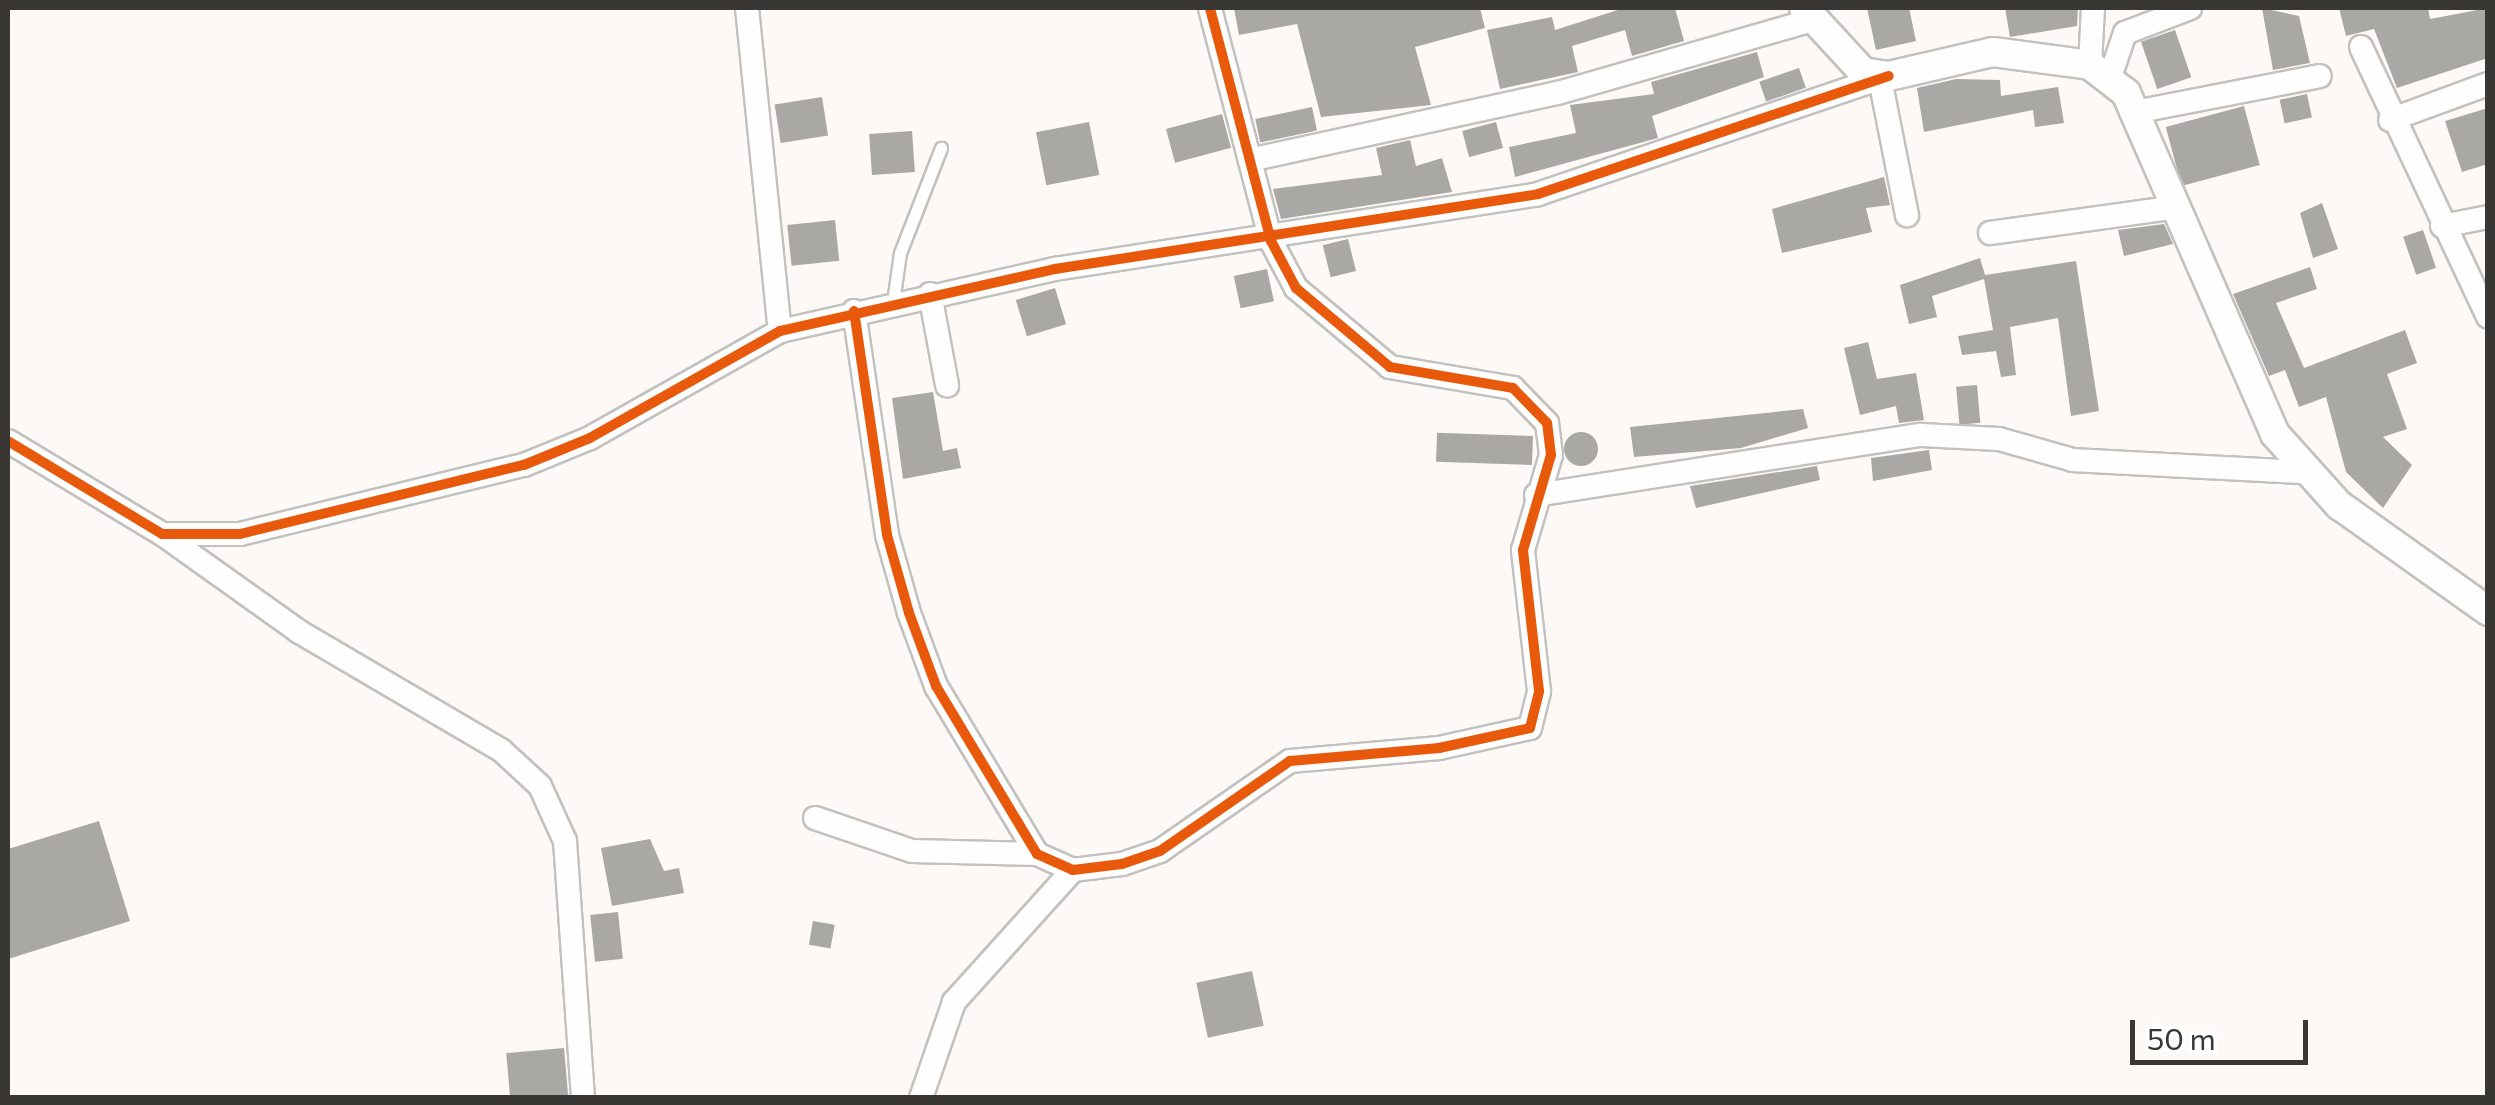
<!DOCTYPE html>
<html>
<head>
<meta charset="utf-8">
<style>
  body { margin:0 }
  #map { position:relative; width:2495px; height:1105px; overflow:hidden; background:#fcf9f6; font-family:Commissioner,sans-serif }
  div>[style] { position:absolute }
  .building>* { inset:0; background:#aaa8a5; transform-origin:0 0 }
  .round { border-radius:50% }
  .roads { filter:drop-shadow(2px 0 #c3c1be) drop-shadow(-2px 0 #c3c1be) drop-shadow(0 2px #c3c1be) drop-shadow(0 -2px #c3c1be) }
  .service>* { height:11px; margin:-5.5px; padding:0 5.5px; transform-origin:5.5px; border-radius:5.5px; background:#fffefe }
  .minor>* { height:22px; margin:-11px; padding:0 11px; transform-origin:11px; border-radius:11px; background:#fffefe }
  .tertiary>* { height:28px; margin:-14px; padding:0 14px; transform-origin:14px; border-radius:14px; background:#fffefe }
  .cycleway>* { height:10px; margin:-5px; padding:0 5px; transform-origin:5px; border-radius:5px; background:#e8590c }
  span { translate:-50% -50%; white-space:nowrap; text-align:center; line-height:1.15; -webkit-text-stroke:10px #fff; paint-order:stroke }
  .frame { position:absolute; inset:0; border:10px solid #393734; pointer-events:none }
  .scale { position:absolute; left:2130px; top:1020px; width:178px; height:45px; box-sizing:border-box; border:5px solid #393734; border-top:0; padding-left:12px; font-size:30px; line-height:35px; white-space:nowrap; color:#393734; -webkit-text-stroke:8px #fff; paint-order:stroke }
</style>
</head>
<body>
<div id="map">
  <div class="building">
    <i style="clip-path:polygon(1234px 8px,1480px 8px,1485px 28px,1415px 47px,1431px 105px,1321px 117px,1297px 24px,1239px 35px)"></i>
    <i style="clip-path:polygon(1624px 8px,1675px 8px,1684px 41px,1632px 56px,1625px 30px,1572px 46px,1578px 72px,1500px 89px,1487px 30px,1552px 17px,1555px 30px)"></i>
    <i style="clip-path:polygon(1867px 8px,1909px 8px,1916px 41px,1876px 50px)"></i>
    <i style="clip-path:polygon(2005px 8px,2078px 8px,2077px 26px,2010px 37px)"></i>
    <i style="clip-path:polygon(2262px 8px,2299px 16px,2310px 63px,2273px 70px)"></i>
    <i style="clip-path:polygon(2339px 8px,2428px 8px,2430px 19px,2488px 8px,2488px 58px,2397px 88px,2374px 29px,2346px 36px)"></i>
    <i style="left:2175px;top:30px;width:50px;height:36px;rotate:71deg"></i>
    <i style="clip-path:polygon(1757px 52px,1764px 77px,1652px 116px,1658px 138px,1515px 177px,1509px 147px,1576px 133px,1570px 105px,1654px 94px,1651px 82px)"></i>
    <i style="left:1799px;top:68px;width:21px;height:42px;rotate:71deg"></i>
    <i style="clip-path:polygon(1956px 79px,2000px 80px,2001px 96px,2058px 87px,2064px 123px,2035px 127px,2033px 110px,1924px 132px,1917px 88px)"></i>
    <i style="left:2307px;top:94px;width:24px;height:28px;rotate:78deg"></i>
    <i style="left:822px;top:97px;width:39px;height:48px;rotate:81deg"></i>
    <i style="left:2244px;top:106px;width:61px;height:81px;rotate:75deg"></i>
    <i style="left:1312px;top:107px;width:24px;height:58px;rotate:78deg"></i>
    <i style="clip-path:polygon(2488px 108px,2488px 164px,2462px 172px,2445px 121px)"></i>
    <i style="left:1222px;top:114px;width:35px;height:58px;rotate:75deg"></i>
    <i style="left:1089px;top:122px;width:54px;height:54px;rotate:79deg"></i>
    <i style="left:1496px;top:122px;width:27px;height:35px;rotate:75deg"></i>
    <i style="left:912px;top:131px;width:41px;height:43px;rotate:86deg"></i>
    <i style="clip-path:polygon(1410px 140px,1416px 166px,1442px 158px,1452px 192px,1281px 219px,1273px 189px,1382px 175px,1376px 148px)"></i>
    <i style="clip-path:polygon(1884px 177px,1890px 205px,1866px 208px,1872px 232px,1782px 253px,1772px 209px)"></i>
    <i style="clip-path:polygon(2322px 203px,2338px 249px,2313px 258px,2300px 213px)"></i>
    <i style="left:835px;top:220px;width:41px;height:48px;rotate:84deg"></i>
    <i style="clip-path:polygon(2164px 224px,2173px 244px,2124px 256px,2118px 230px)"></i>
    <i style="left:2423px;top:230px;width:40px;height:21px;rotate:71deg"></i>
    <i style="left:1348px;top:239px;width:33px;height:26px;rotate:76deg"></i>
    <i style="clip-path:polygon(1980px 258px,1985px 275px,2076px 261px,2099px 411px,2071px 416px,2058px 318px,2010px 327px,2016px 375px,2001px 377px,1996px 351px,1962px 355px,1958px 336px,1993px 330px,1984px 279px,1932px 296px,1937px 317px,1909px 324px,1900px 285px)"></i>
    <i style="clip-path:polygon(2310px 267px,2317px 289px,2276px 303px,2304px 368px,2405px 330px,2417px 363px,2387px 374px,2407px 429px,2383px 437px,2412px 465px,2383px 508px,2346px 472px,2326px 397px,2299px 407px,2285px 370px,2269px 376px,2233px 294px)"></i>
    <i style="left:1267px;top:269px;width:33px;height:34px;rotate:78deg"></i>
    <i style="left:1055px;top:288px;width:38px;height:41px;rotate:73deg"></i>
    <i style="clip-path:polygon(1868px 342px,1877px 379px,1916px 373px,1924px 420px,1899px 423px,1896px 406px,1860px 415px,1844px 348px)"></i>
    <i style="left:1977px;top:385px;width:38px;height:21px;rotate:85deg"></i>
    <i style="clip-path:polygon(933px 392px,943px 451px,957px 448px,961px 468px,903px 479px,892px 398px)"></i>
    <i style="clip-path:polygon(1803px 409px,1808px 428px,1741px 448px,1634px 457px,1630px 427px)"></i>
    <i class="round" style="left:1564px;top:432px;width:34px;height:34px"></i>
    <i style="left:1533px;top:436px;width:29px;height:96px;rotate:92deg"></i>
    <i style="clip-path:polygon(1929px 450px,1932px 470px,1873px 481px,1871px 458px)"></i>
    <i style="clip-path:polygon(1817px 466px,1820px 480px,1696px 508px,1690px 486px)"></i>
    <i style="clip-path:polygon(99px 821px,130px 921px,8px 959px,8px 849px)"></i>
    <i style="clip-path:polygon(650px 839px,664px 871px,679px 868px,684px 893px,612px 906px,601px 848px)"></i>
    <i style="left:618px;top:912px;width:47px;height:28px;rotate:84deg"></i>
    <i style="left:813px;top:921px;width:22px;height:24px;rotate:10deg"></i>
    <i style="left:1252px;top:971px;width:56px;height:57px;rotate:78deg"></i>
    <i style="left:564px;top:1048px;width:50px;height:58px;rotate:85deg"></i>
  </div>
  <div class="roads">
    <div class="service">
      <i style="left:893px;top:302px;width:49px;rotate:-81.9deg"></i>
      <i style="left:900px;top:253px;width:113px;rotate:-68.7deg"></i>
    </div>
    <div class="minor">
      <i style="left:747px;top:8px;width:325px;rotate:84.2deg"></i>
      <i style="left:2361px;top:47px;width:298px;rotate:64.8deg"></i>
      <i style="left:2090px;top:65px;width:57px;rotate:-87deg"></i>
      <i style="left:1880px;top:79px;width:139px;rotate:78.8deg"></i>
      <i style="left:2109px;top:80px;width:50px;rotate:-71.2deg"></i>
      <i style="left:2125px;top:33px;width:70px;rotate:-21deg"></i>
      <i style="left:2140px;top:111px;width:183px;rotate:-11deg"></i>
      <i style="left:2390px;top:120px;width:104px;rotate:-20.2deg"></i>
      <i style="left:1250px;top:160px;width:315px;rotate:-12.3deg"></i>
      <i style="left:1558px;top:93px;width:265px;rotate:-16deg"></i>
      <i style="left:2442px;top:226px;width:47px;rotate:-11.1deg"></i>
      <i style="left:1990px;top:233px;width:189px;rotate:-7.9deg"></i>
      <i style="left:930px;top:294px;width:93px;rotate:79.4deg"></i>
      <i style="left:854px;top:311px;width:226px;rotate:81.6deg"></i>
      <i style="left:887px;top:535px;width:81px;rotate:74.2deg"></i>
      <i style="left:909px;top:613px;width:78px;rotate:69.7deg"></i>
      <i style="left:936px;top:686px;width:196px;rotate:59deg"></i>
      <i style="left:1037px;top:854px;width:39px;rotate:24deg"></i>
      <i style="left:1073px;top:870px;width:49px;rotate:-7deg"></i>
      <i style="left:1122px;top:864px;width:40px;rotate:-18.9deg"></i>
      <i style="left:1160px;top:851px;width:158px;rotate:-34.7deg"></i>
      <i style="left:1290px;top:761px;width:150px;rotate:-5deg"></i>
      <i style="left:1439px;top:748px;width:93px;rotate:-12.4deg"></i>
      <i style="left:1530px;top:728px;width:38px;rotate:-76deg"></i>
      <i style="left:1539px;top:691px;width:142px;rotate:-96.5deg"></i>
      <i style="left:1523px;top:550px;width:99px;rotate:-73.6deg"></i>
      <i style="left:1551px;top:455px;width:32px;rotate:-97deg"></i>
      <i style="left:1547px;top:423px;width:49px;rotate:-134.2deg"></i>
      <i style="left:1513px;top:388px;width:125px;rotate:-170.3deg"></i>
      <i style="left:1390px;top:367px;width:123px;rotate:-140deg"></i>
      <i style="left:1296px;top:288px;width:53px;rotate:-118deg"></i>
      <i style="left:1271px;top:241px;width:241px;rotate:-104.7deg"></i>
      <i style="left:8px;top:441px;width:180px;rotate:31.1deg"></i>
      <i style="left:162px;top:534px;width:78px"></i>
      <i style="left:240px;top:534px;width:292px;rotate:-13.7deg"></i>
      <i style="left:524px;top:465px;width:71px;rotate:-22.2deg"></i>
      <i style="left:590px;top:438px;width:218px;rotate:-29.4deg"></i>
      <i style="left:780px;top:331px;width:282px;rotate:-12.7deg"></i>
      <i style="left:1055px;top:269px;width:489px;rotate:-8.8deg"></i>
      <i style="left:1538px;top:194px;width:368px;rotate:-18.7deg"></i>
      <i style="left:1536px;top:495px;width:390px;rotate:-8.9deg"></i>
      <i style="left:1921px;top:435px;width:78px;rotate:2.9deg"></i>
      <i style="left:1999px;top:439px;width:77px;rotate:15.8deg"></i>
      <i style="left:2073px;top:460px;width:231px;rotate:3deg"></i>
      <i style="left:165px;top:536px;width:163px;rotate:35.5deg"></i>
      <i style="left:298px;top:631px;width:235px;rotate:30.4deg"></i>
      <i style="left:501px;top:750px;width:53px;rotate:42.7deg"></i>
      <i style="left:540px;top:786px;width:60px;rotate:65.6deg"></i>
      <i style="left:565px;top:841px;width:258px;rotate:86deg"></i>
      <i style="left:815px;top:818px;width:102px;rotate:18.8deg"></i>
      <i style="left:912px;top:851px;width:125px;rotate:1.4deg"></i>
      <i style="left:921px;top:1098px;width:102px;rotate:-71deg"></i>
      <i style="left:954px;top:1002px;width:178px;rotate:-48deg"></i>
    </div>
    <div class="tertiary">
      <i style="left:1804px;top:8px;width:87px;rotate:47.3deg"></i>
      <i style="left:1863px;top:72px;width:26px;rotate:9deg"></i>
      <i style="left:1889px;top:76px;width:107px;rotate:-13deg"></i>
      <i style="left:1993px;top:52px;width:98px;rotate:7.6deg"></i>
      <i style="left:2090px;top:65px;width:46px;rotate:37.9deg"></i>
      <i style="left:2126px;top:93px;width:372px;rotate:66.4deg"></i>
      <i style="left:2275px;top:434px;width:96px;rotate:48deg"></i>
      <i style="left:2339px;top:505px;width:183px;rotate:35.4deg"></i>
    </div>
  </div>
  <div class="cycleway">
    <i style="left:854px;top:311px;width:226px;rotate:81.6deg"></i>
    <i style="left:887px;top:535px;width:81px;rotate:74.2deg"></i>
    <i style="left:909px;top:613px;width:78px;rotate:69.7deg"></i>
    <i style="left:936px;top:686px;width:196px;rotate:59deg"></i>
    <i style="left:1037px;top:854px;width:39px;rotate:24deg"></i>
    <i style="left:1073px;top:870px;width:49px;rotate:-7deg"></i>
    <i style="left:1122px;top:864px;width:40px;rotate:-18.9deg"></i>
    <i style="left:1160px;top:851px;width:158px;rotate:-34.7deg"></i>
    <i style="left:1290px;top:761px;width:150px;rotate:-5deg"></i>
    <i style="left:1439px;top:748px;width:93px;rotate:-12.4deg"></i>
    <i style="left:1530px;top:728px;width:38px;rotate:-76deg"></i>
    <i style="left:1539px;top:691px;width:142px;rotate:-96.5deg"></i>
    <i style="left:1523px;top:550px;width:99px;rotate:-73.6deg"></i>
    <i style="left:1551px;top:455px;width:32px;rotate:-97deg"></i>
    <i style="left:1547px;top:423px;width:49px;rotate:-134.2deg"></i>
    <i style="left:1513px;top:388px;width:125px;rotate:-170.3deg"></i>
    <i style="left:1390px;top:367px;width:123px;rotate:-140deg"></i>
    <i style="left:1296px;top:288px;width:53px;rotate:-118deg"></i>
    <i style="left:1271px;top:241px;width:241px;rotate:-104.7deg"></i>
    <i style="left:8px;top:441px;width:180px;rotate:31.1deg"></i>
    <i style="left:162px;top:534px;width:78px"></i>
    <i style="left:240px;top:534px;width:292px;rotate:-13.7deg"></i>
    <i style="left:524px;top:465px;width:71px;rotate:-22.2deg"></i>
    <i style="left:590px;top:438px;width:218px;rotate:-29.4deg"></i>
    <i style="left:780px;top:331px;width:282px;rotate:-12.7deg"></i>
    <i style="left:1055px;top:269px;width:489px;rotate:-8.8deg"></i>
    <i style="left:1538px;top:194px;width:370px;rotate:-18.6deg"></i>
  </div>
  <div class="frame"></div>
  <div class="scale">50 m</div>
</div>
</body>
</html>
